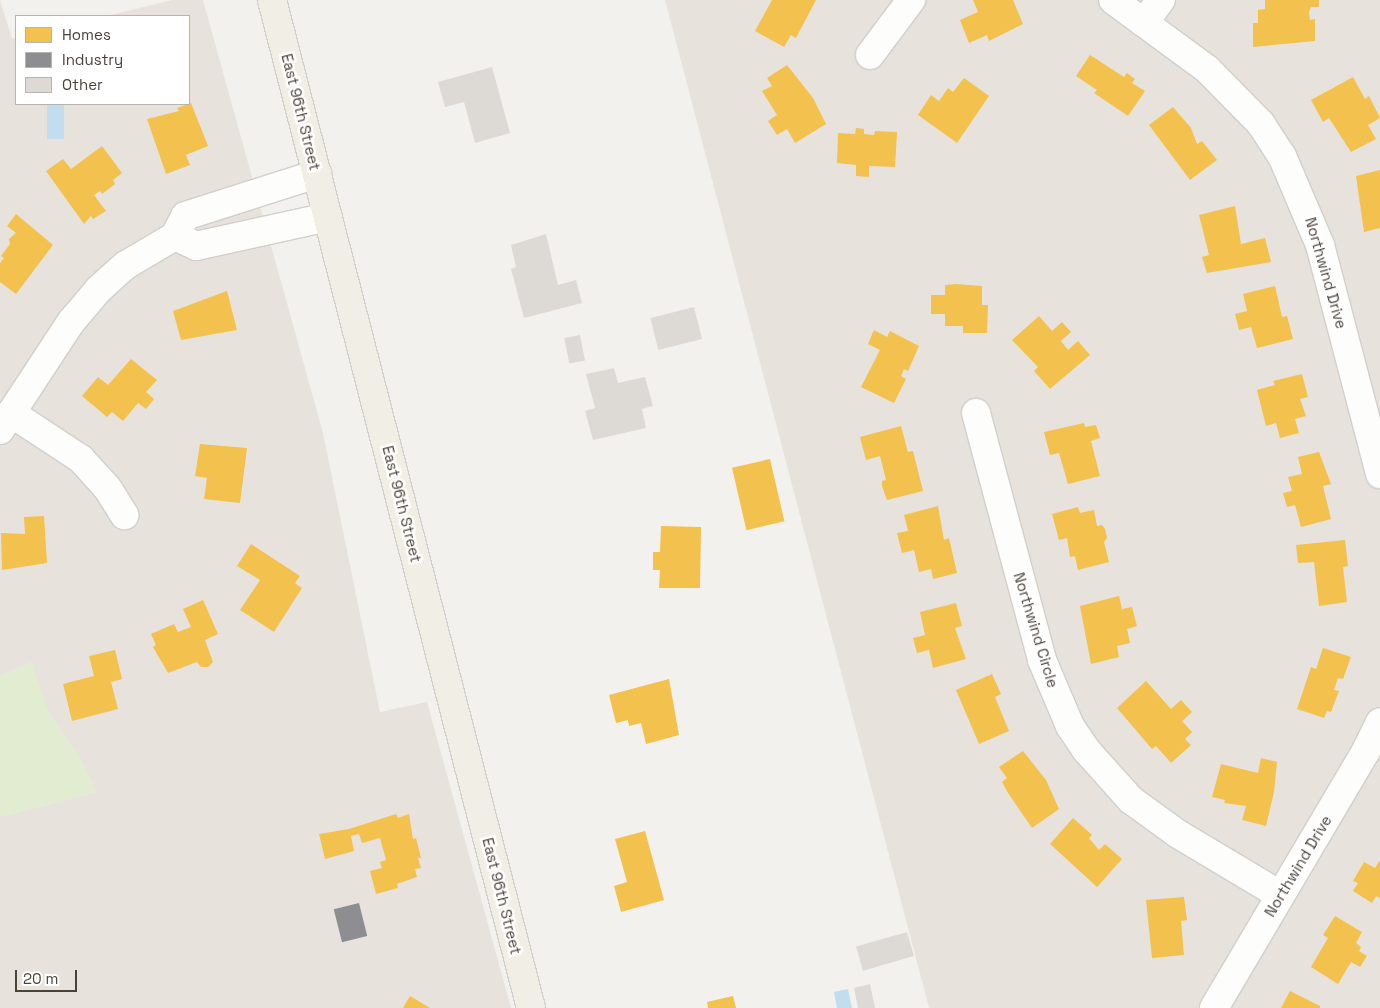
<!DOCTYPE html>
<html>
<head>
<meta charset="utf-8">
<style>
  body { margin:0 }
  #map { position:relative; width:1380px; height:1008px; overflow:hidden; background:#f3f1ee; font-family:"Space Grotesk",sans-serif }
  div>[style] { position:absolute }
  .residential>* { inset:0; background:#e7e3dc }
  .green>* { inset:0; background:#e1ecd0 }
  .water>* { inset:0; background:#c1ddee; transform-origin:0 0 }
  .homes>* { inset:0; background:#f2c14e; transform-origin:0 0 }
  .industry>* { inset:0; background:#8d8d92; transform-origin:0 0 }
  .building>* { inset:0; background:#dddad6; transform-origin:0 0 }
  .roads { filter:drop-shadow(1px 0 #d1cfcc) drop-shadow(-1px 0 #d1cfcc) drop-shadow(0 1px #d1cfcc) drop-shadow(0 -1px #d1cfcc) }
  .minor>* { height:28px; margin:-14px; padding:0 14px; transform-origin:14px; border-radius:14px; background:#fdfdfc }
  .major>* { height:28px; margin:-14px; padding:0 14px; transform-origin:14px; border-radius:14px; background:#f1eee6 }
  span { translate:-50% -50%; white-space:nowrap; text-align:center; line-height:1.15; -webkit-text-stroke:5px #fff; paint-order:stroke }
  .street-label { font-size:15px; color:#49433a }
  .legend { position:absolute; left:15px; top:15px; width:175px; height:90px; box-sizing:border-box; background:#fff; border:1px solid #b6b4b0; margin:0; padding:6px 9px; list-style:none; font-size:15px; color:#49433a }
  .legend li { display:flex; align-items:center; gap:10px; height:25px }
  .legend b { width:25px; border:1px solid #b6b4b0 }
  .scale { position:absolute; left:15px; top:970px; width:62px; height:22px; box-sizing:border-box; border:2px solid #49433a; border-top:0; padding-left:6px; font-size:15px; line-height:18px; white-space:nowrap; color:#49433a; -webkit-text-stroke:4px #fff; paint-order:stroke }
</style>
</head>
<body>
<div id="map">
  <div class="residential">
    <i style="clip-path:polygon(0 0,12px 39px,16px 38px,16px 104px,189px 104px,189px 16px,106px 16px,172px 0,203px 0,323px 433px,380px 712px,427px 702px,511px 1008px,0 1008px,0 817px,97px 792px,0 774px)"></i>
    <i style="clip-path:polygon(665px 0,1380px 0,1380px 1008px,929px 1008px)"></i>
  </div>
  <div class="green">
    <i style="clip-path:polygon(32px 662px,47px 709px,78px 754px,97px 792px,0 817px,0 675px)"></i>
  </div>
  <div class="water">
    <i style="left:47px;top:104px;width:17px;height:35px"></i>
    <i style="clip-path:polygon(848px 989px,852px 1008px,837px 1008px,834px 992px)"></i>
  </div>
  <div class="homes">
    <i style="clip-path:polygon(772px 0,816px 0,796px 38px,791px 35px,784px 47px,755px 31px)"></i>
    <i style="clip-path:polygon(973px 0,1013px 0,1023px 24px,989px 41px,987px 35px,969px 43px,960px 20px,978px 12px)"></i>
    <i style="clip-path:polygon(1265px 0,1319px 0,1319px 7px,1311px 7px,1309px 12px,1310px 20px,1315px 19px,1315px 41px,1253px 47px,1253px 23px,1258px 23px,1258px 10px,1265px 9px)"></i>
    <i style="clip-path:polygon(1090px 55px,1124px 77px,1127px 73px,1135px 79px,1132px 83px,1145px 91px,1128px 116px,1094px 93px,1097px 90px,1076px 76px)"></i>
    <i style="clip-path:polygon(787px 65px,813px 98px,826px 124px,795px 143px,787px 129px,777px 135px,768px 121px,777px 115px,762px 91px,772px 86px,767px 78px)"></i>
    <i style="clip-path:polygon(1353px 77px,1365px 99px,1369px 96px,1380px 118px,1368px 125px,1376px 139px,1351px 152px,1329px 118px,1323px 122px,1311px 100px)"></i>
    <i style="clip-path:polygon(964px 78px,989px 96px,957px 143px,918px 115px,931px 95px,939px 101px,948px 88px,953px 92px)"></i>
    <i style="clip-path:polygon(191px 103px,208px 146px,186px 155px,190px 165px,166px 174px,147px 119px,179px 111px,177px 108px)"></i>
    <i style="clip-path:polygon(1173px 107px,1191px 128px,1197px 144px,1202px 141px,1217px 160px,1190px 180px,1149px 125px)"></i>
    <i style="clip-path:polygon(856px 128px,864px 129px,864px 134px,874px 135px,875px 131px,897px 132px,895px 167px,869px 166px,869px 177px,856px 176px,856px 165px,837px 163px,838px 133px,855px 134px)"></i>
    <i style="clip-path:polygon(102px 146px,122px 173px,113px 180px,115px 184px,102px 194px,100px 191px,94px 195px,106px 211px,93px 219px,91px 216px,84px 224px,46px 171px,63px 159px,71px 169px)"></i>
    <i style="clip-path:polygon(1380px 170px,1380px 228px,1364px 232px,1356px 176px)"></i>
    <i style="clip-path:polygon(1235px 206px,1241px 244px,1265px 238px,1271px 262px,1207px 273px,1202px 257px,1209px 255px,1199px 215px)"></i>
    <i style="clip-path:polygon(16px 214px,53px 245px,16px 294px,0 282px,0 263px,4px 258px,1px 256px,10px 244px,9px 239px,16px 233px,7px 226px)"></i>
    <i style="clip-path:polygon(956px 284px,982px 286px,982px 305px,988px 305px,987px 333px,963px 333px,963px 326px,945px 326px,945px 314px,931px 314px,931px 295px,945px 295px,945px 285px)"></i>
    <i style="clip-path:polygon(1275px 286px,1282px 317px,1287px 316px,1293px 339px,1257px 348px,1251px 327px,1239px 330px,1235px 314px,1247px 311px,1243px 294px)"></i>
    <i style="clip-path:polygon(227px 291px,237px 330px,181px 340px,173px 311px)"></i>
    <i style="clip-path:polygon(1039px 316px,1052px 331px,1062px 322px,1071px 332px,1061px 341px,1068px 350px,1078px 341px,1090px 355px,1050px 389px,1034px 371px,1038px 367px,1012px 340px)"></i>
    <i style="clip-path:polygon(874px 330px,887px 337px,890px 331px,919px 346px,908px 371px,904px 369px,901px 376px,906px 379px,894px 403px,861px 387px,880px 350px,868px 344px)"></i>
    <i style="clip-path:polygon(131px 359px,157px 380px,146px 392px,154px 399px,146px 409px,138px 403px,123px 421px,112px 412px,107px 417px,82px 396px,98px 377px,108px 385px)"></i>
    <i style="clip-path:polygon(1302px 374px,1308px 397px,1300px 399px,1306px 416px,1295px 419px,1299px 433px,1280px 438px,1276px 423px,1266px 426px,1257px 390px,1275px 385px,1273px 381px)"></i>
    <i style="clip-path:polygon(1084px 423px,1085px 427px,1096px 425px,1100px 438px,1091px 441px,1100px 476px,1068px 484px,1059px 453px,1050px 455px,1044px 432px)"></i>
    <i style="clip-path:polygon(901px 426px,908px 452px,913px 451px,923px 491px,887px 500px,882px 486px,882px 481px,886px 480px,880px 456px,866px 460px,860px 437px)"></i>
    <i style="clip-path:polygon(200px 444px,247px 448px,240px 503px,204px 499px,207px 478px,195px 476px)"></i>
    <i style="clip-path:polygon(1319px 452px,1331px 484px,1323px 486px,1331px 519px,1301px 527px,1295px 505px,1287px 507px,1283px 493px,1292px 491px,1288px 477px,1302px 474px,1298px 457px)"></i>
    <i style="left:770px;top:459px;width:64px;height:39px;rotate:77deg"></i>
    <i style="clip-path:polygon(938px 506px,944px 540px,949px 538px,957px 573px,933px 579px,931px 569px,919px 572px,914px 550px,902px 553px,897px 533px,908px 531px,904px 515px)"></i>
    <i style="clip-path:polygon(1078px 507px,1080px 513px,1094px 510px,1097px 526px,1102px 525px,1105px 529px,1107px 538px,1104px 542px,1109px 562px,1078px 570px,1075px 556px,1070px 557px,1067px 538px,1059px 540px,1052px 514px)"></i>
    <i style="clip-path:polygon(44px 516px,47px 563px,2px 570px,1px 533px,25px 534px,24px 517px)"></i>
    <i style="clip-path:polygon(661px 526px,701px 527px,700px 588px,659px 588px,660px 570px,653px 570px,653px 552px,660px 552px)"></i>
    <i style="clip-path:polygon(1345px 540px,1348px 566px,1343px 567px,1347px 602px,1319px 606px,1314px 562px,1298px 563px,1296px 545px)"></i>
    <i style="clip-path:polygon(251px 544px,300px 576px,295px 583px,302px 588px,274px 632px,240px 610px,260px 580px,237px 566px)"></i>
    <i style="clip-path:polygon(1119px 596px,1122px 609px,1132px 607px,1137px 626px,1127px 629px,1130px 643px,1117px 646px,1119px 657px,1091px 664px,1080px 606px)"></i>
    <i style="clip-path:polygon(203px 600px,218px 634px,205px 640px,213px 662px,208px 667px,201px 667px,197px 662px,168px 673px,153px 647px,156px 645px,151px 634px,174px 624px,178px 632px,191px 627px,183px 609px)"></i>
    <i style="clip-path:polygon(956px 603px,962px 626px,955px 628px,966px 659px,933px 668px,929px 650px,917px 653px,913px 638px,925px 635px,920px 612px)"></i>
    <i style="clip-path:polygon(1323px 648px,1351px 657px,1343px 679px,1338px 678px,1334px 690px,1339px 691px,1331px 712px,1327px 711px,1324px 718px,1297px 709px,1311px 667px,1316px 669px)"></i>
    <i style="clip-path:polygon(115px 650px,122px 679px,111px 682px,118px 709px,72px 721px,63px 684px,94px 676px,89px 656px)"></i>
    <i style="clip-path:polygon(992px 674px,1001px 694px,995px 697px,1009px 731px,979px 744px,956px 690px)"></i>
    <i style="clip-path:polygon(669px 679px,679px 735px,646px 744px,641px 723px,629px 726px,628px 720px,616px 723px,609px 695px)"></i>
    <i style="clip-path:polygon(1146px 681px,1171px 709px,1181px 700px,1192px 712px,1182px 721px,1192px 732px,1185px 739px,1191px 745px,1171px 763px,1156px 746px,1152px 749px,1117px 708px)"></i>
    <i style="clip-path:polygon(1023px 751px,1046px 780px,1059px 809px,1032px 828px,1008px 793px,1002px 782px,1007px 778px,999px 767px)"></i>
    <i style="clip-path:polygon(1261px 758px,1277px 762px,1274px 792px,1266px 826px,1242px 820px,1246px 806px,1224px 803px,1225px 800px,1212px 797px,1221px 764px,1258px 773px)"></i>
    <i style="clip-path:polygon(396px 814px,398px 818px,409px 814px,413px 839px,416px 838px,421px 858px,418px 858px,421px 868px,415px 869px,417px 877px,397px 884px,398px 888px,376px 894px,370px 871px,382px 868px,380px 862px,386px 860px,380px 838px,362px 843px,359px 834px,351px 836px,354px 851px,325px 859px,319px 834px,349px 829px)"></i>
    <i style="clip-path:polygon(1073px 818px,1092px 835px,1089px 838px,1099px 850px,1105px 844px,1122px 859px,1097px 887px,1050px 844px)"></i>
    <i style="clip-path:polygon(645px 831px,664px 900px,621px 912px,614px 886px,627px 882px,615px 839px)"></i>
    <i style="clip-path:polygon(1380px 860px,1380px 898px,1376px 896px,1372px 903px,1353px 891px,1358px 883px,1353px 881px,1364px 862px,1375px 868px)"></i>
    <i style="clip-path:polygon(1184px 897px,1187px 920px,1181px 921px,1184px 955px,1152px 958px,1146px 900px)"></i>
    <i style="clip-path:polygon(1335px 916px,1362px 932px,1356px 943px,1361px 947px,1359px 951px,1367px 956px,1360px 967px,1351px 962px,1338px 984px,1311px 967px,1328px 938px,1323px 935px)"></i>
    <i style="clip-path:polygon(1290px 991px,1320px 1006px,1320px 1008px,1281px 1008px)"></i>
    <i style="clip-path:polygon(410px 996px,430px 1008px,403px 1008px)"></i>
    <i style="clip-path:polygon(733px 996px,736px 1008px,708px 1008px,707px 1002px)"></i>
  </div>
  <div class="industry">
    <i style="left:359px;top:903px;width:34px;height:26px;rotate:76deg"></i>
  </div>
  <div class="building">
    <i style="clip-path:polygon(492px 67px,510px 133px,475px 143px,464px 102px,445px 107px,438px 82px)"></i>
    <i style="clip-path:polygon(546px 234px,558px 285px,576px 280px,582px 303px,524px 318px,511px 269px,516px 267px,511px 245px)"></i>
    <i style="left:694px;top:307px;width:33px;height:45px;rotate:76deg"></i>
    <i style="left:580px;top:335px;width:26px;height:16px;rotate:79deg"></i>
    <i style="clip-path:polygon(614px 368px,618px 383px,645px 377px,653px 406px,642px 409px,646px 428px,593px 440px,585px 411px,595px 408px,586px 374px)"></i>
    <i style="left:907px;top:932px;width:25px;height:53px;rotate:74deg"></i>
    <i style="clip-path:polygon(870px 984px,875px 1008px,858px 1008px,854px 988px)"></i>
  </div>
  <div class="roads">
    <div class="minor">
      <i style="left:1113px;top:0;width:117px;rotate:36.3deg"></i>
      <i style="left:1207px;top:69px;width:77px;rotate:45.5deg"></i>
      <i style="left:1261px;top:124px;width:38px;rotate:57deg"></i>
      <i style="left:1282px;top:156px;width:97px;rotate:66.9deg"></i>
      <i style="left:1320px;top:245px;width:237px;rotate:75.3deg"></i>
      <i style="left:1144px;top:23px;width:29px;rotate:-54deg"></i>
      <i style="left:870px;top:55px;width:69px;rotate:-53.3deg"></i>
      <i style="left:175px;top:236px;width:23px;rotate:25deg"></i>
      <i style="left:196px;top:246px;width:135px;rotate:-12.4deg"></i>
      <i style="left:11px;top:413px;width:84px;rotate:33.3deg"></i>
      <i style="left:81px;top:459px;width:40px;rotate:48deg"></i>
      <i style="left:108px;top:489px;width:31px;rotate:58deg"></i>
      <i style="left:976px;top:413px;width:256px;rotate:75deg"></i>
      <i style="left:1042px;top:660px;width:72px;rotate:67deg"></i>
      <i style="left:1070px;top:726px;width:30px;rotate:56deg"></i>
      <i style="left:1087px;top:751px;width:66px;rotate:48.1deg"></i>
      <i style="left:1131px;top:800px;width:58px;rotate:35.9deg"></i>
      <i style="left:1178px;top:834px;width:119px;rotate:30.9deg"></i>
      <i style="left:0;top:430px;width:129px;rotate:-56.7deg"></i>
      <i style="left:71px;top:322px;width:43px;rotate:-49.7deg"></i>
      <i style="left:99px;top:289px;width:36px;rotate:-42deg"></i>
      <i style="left:126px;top:265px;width:57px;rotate:-30.6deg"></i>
      <i style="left:175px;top:236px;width:22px;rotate:-63deg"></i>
      <i style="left:185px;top:216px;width:139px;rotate:-17.7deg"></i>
      <i style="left:1214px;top:1008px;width:299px;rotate:-59.4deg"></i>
      <i style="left:1366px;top:751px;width:32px;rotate:-64deg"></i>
    </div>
    <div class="major">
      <i style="left:272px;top:0;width:1041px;rotate:75.59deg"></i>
    </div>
  </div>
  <div class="street-label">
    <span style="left:301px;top:112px;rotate:76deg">East 96th Street</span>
    <span style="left:1326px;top:273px;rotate:74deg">Northwind Drive</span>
    <span style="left:402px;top:504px;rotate:76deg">East 96th Street</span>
    <span style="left:1036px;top:630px;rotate:73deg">Northwind Circle</span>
    <span style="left:1298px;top:866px;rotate:-59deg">Northwind Drive</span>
    <span style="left:502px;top:896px;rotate:76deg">East 96th Street</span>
  </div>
  <ul class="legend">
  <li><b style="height:14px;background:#f2c14e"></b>Homes</li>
  <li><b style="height:14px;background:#8d8d92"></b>Industry</li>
  <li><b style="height:14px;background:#dddad6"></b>Other</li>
  </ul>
  <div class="scale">20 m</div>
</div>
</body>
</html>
